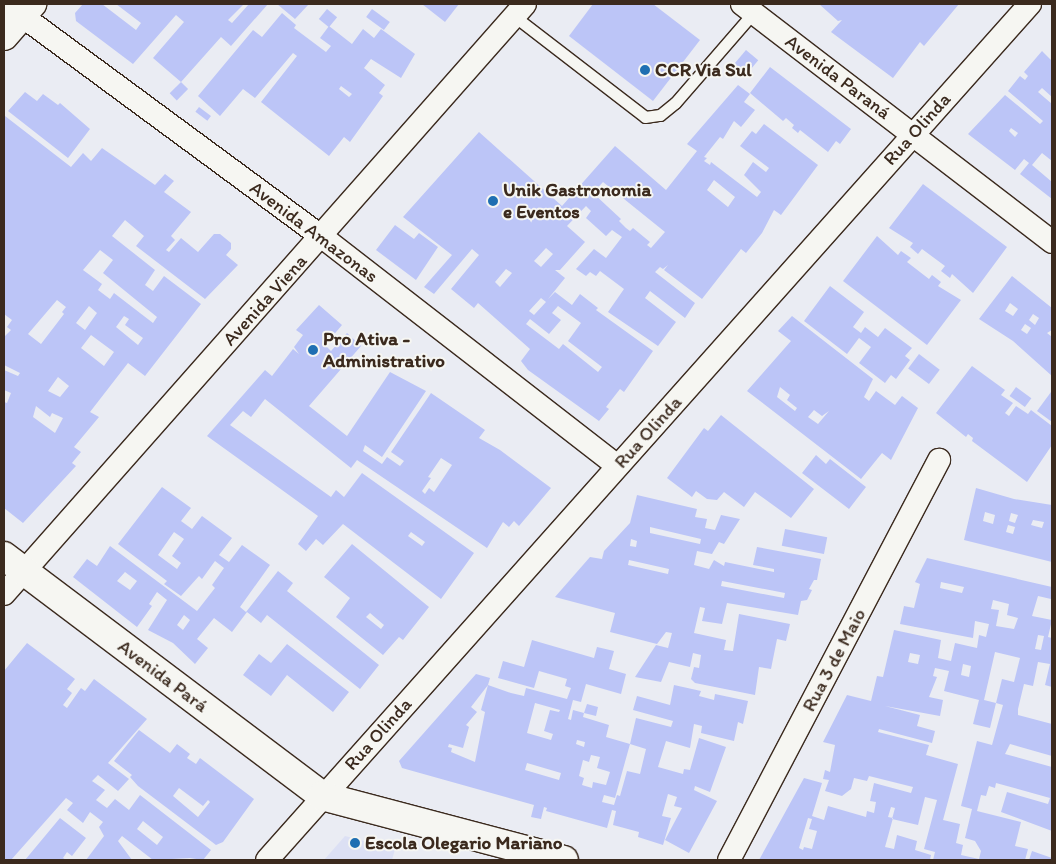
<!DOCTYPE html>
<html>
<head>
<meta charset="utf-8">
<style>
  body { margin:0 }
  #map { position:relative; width:1056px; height:864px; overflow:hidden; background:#eaecf3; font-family:Itim,sans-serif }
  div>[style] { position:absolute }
  .built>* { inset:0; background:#dce0f4 }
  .building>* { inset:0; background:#bcc5f7; transform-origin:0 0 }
  .roads { filter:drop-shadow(1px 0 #3b2a1e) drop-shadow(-1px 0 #3b2a1e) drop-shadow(0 1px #3b2a1e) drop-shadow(0 -1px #3b2a1e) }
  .service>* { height:11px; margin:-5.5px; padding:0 5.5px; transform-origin:5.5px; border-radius:5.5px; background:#f6f6f2 }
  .minor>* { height:22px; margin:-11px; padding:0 11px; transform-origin:11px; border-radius:11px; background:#f6f6f2 }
  .tertiary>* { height:28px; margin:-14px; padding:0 14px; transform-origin:14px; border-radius:14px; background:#f6f6f2 }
  .dots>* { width:14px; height:14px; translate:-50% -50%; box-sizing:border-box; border:2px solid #f6f6f2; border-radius:50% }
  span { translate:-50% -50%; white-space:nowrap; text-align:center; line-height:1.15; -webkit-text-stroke:4px #f6f6f2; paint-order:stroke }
  .poi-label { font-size:19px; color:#3b2a1e; font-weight:700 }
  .left { translate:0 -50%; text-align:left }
  .street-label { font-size:19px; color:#3b2a1e }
  .frame { position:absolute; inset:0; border:5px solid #3b2a1e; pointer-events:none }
</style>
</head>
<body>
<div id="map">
  <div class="built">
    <i style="clip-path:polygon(345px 836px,395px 849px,392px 860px,324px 860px)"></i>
  </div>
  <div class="building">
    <i style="clip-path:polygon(83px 4px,102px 4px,136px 30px,141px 23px,116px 4px,244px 4px,228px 20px,232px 23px,249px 4px,268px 4px,231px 46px,221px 37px,181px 82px,153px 58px,184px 22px,176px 15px,133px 64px,76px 21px,75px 13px)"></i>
    <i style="clip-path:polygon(277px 4px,309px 4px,295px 19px)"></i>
    <i style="clip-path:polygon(422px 4px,459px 4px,445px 22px)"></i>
    <i style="clip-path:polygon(593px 4px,653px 4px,700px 40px,653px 101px,569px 36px)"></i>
    <i style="clip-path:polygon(819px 4px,959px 4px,924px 46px,920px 42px,893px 78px,831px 32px,842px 20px,838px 21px)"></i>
    <i style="left:327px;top:9px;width:13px;height:13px;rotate:39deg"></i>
    <i style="left:372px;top:9px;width:22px;height:10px;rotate:36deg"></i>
    <i style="clip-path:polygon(evenodd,282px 13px,296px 25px,294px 28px,326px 52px,331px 46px,320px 38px,329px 26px,352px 44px,363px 29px,374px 38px,381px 29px,415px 54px,401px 78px,371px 59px,364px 68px,385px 85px,379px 93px,383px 96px,350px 142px,344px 137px,329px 156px,261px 102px,297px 56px,293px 53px,255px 98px,243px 89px,220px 116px,198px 96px,253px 30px,262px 37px,282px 13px,341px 86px,352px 94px,349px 97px,339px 89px,341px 86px)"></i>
    <i style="left:746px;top:50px;width:16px;height:22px;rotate:40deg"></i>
    <i style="clip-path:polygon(evenodd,1042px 51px,1052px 61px,1052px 97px,1042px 88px,1038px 92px,1052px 104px,1052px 161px,1042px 153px,1032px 165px,1052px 182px,1052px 199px,1020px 174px,1029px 163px,1024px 159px,1015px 170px,968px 134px,1005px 95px,1040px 124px,1043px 121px,1008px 91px,1020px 76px,1025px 80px,1028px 76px,1024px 72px,1042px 51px,1011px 128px,1018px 133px,1015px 137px,1009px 131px,1011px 128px)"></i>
    <i style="clip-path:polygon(770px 67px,851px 129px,840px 144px,836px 141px,828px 152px,800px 130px,798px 133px,792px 128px,794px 125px,786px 118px,783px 121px,750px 93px)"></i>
    <i style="left:181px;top:82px;width:10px;height:16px;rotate:45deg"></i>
    <i style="clip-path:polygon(evenodd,738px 85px,750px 94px,744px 102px,755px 110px,741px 127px,734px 121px,723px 139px,720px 137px,704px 157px,707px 158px,704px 161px,710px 165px,711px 162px,757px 197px,761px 192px,744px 175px,753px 162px,766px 172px,769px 168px,740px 146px,752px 131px,756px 134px,764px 124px,818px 165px,781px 215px,774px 210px,762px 233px,746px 253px,741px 249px,702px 299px,664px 270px,668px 265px,663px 269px,660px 267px,655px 272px,695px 303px,685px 318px,650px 291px,645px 298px,676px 322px,658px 346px,608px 312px,624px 289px,600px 271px,596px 276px,590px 272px,586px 276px,576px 269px,594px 249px,606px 258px,622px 237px,612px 230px,606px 236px,586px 218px,591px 211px,586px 206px,567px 226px,585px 242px,560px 270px,555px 270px,565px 278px,548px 299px,555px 292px,572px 305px,580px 294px,598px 308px,596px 310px,653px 351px,624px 392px,620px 389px,606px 407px,609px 409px,599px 421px,528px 370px,521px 361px,530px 349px,478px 303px,474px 308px,451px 289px,479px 255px,472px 249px,434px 294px,424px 287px,452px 255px,403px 217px,479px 132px,562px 206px,615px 146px,666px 190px,697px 151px,687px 144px,738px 85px,714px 180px,735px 197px,728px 207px,707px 190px,714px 180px,738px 85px,603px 182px,665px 232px,651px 248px,647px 245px,650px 242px,633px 228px,630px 231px,626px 228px,619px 221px,621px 219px,593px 193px,603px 182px,738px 85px,546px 248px,553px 254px,541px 267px,534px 261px,546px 248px,738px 85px,506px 269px,512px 273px,500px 287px,495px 282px,506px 269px,738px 85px,541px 298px,546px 302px,534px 315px,529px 311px,541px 298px,738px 85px,558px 306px,581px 323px,568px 341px,602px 367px,598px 372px,563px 344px,559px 349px,526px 324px,530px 319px,549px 334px,561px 320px,552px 313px,558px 306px)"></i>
    <i style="clip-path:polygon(25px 92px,37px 101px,43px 94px,58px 105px,60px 103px,90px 129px,68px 158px,8px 111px)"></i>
    <i style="left:199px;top:107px;width:15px;height:6px;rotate:37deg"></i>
    <i style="clip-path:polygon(evenodd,5px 116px,71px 167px,83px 153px,91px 161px,102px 148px,155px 185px,165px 174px,174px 181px,164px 192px,191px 212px,171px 236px,175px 240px,166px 250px,169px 252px,181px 238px,198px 252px,214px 234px,220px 234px,231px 243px,231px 249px,226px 255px,238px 265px,205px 299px,136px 246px,144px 236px,125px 220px,112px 236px,155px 270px,145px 285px,153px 291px,164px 276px,201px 304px,145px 376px,128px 363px,90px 412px,99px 417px,74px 447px,81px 452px,72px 463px,76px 466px,23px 523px,4px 508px,4px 402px,7px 403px,11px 393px,4px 390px,4px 370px,18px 376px,20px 373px,4px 365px,4px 337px,11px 330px,7px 327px,12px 320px,4px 314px,5px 116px,100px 250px,113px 260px,103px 273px,157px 317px,153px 323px,114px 293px,110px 299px,98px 290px,102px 284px,83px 270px,100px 250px,5px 116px,57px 300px,66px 307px,62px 312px,64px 314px,41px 344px,28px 334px,57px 300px,5px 116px,89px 306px,97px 313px,85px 330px,76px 323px,89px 306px,5px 116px,124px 316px,129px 319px,125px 325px,143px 338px,138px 345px,116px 327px,124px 316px,5px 116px,91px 335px,114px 352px,104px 366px,81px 348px,91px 335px,5px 116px,58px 377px,69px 386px,60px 397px,48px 391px,58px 377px,5px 116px,36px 406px,50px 417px,52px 413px,63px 418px,55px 433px,33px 417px,36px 406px)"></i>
    <i style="clip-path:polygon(923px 184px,1007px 247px,973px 293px,952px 274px,950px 278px,941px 271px,945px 266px,922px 249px,918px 254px,910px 247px,913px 243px,889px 228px)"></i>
    <i style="clip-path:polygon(395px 225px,414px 239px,419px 233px,438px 247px,416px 280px,376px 250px)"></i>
    <i style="clip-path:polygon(877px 236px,898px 255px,901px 251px,911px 258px,907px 262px,929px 279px,932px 275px,941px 282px,938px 286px,961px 300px,927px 345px,843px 281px)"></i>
    <i style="clip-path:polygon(evenodd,1012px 276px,1052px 308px,1052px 330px,1047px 333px,1052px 337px,1052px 376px,1013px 341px,979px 319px,1012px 276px,1010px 303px,1018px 309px,1013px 316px,1005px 311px,1010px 303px,1012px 276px,1033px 314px,1039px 318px,1035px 325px,1029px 320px,1033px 314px,1012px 276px,1025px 324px,1031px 328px,1027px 334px,1021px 330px,1025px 324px)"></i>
    <i style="clip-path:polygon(830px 286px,864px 312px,853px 327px,861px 333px,865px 327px,878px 337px,885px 328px,912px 348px,905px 356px,910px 360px,896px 379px,891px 375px,885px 383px,859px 363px,871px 347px,859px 338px,847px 354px,804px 321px)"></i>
    <i style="clip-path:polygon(evenodd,319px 305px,342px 325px,325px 345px,331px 351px,347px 333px,361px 346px,309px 406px,347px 436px,390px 372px,426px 391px,382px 457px,365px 445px,363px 451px,382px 464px,387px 457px,400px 466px,404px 461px,391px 452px,431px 393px,485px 430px,479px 438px,500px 450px,551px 488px,519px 526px,514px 521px,509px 527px,503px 522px,487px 548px,357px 460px,351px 468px,265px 399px,251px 417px,243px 411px,230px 425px,331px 497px,336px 490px,344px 497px,362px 473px,474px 553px,441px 599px,343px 524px,323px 545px,316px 539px,306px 551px,298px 544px,318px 516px,207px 436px,265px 370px,272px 376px,293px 349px,299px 354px,294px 347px,303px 335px,296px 330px,319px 305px,441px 458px,452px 465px,434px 492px,429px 488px,425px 494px,422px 491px,431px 478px,428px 477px,441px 458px,319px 305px,411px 532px,425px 542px,422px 546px,408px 536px,411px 532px)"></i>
    <i style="clip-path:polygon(evenodd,792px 316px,873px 379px,864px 397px,869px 401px,876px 391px,895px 405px,902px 396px,918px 408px,891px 460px,882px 453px,861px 479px,747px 391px,791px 341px,778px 331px,792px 316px,780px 387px,790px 395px,787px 400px,797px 408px,795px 411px,777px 397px,780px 387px,792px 316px,814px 410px,822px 416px,829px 411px,818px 424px,808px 417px,814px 410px)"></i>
    <i style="left:919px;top:354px;width:26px;height:18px;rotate:37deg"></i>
    <i style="clip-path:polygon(972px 366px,1005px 390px,1001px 395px,1013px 403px,1005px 413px,1009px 416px,1016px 406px,1028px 414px,1031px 410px,1052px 426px,1052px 445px,1027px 482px,972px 441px,973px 438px,968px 434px,966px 437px,936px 413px)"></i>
    <i style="left:1016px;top:387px;width:19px;height:11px;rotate:36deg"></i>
    <i style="clip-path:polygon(1051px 392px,1052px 394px,1052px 422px,1037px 411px)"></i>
    <i style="clip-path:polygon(721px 415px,814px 489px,791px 518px,755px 492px,744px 507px,724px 492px,717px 500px,707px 499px,696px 491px,692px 497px,667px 478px,704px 428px,708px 431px)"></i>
    <i style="clip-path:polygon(816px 455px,826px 464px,830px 459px,866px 487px,849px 509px,802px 473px)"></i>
    <i style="clip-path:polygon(evenodd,162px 487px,191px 508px,181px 521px,192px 529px,202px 516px,232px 538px,219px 555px,229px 562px,242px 545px,270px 565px,240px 607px,246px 612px,278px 571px,293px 583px,287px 591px,379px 665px,360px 689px,267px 615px,261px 623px,247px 612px,232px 632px,214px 618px,197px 639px,208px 648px,195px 664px,173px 643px,148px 630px,167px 600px,157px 592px,149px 604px,152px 606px,137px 627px,73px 577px,87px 559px,97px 566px,110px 546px,197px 611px,215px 588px,212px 585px,224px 568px,215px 561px,202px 579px,199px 576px,181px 596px,164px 584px,167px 581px,118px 544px,162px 487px,174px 532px,184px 539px,172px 556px,181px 563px,177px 569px,158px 555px,174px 532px,162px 487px,125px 572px,137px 581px,130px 590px,117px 581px,125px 572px,162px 487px,184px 615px,190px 620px,183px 630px,177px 625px,184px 615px)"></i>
    <i style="clip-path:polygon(evenodd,976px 488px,1014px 499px,1052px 505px,1052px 562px,964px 540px,976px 488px,985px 512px,995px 515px,993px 524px,983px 521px,985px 512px,976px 488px,1011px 513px,1018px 515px,1015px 523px,1009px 521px,1011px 513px,976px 488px,1033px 520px,1044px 522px,1042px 528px,1031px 525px,1033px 520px,976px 488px,1008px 525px,1015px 527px,1013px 534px,1006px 532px,1008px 525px)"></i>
    <i style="clip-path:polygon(evenodd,637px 495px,697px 509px,695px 517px,707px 519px,705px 528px,715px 530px,721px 515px,740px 519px,724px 544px,719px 542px,712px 554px,697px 551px,694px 565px,709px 569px,714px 560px,724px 566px,725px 562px,774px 572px,774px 569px,753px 565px,757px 547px,821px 559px,817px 580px,814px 580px,809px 589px,812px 590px,807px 600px,801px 601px,798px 615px,727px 603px,722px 624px,702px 621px,705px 608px,700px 607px,694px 633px,726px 640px,724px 650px,733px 651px,739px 614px,790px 624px,786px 641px,777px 639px,771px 669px,759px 667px,755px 695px,695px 683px,691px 679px,694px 667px,699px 668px,701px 655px,693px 653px,690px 667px,669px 662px,661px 682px,635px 677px,656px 645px,668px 648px,672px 633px,666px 632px,657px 644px,610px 632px,615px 613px,555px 597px,590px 557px,602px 559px,604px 551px,630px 523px,637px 495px,650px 527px,701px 539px,700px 544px,650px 533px,650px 527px,637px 495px,631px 539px,637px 541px,636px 547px,630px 546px,631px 539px,637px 495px,629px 560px,669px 569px,668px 574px,628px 565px,629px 560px,637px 495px,722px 581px,785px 593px,784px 598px,721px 586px,722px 581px)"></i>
    <i style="left:785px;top:529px;width:43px;height:17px;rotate:11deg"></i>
    <i style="clip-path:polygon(evenodd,352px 544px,429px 607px,403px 640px,399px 637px,383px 655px,336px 617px,350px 598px,324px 577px,352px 544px,370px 613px,384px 625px,381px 629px,366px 617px,370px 613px)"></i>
    <i style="clip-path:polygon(evenodd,927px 558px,1052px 587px,1051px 599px,1038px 596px,1032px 616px,1052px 620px,1048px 637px,1052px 638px,1052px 687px,1045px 685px,1050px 664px,1038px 662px,1033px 686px,1024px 684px,1018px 709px,1018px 715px,1052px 724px,1052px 756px,1010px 744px,1005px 754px,1052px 767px,1052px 831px,1001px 812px,1007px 792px,1048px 804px,1050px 798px,996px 783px,995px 788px,989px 786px,986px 796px,981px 795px,977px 811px,1021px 822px,1015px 846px,1028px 849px,1025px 860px,933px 860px,935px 852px,924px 849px,937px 800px,925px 797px,918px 825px,892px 819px,895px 808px,891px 807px,888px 817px,893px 818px,885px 847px,894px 849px,897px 835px,917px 841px,915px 850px,931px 855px,930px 860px,759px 860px,804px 778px,822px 783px,812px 816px,824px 820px,828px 806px,866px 817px,867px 811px,874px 813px,876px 802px,870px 801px,874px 783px,911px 793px,913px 787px,869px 776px,867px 781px,854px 778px,851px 789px,842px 796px,825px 791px,829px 780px,823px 779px,825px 770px,830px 772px,835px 745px,823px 742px,847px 695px,871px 701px,877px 676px,883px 677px,894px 630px,941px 640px,938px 658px,951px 661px,955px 643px,977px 648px,979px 635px,986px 637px,989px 624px,975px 621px,973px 638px,900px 624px,904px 606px,914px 608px,920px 584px,915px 582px,927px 558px,941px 582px,964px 587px,962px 593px,940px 588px,941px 582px,927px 558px,993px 600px,1009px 604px,1007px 615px,1018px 618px,1014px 629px,996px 626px,999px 610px,991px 609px,993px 600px,927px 558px,1038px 635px,1044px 636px,1041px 650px,1035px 649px,1038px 635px,927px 558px,995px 652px,1020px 658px,1014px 682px,1002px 679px,996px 703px,1003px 705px,992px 745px,977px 741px,961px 806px,972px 809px,965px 838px,975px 841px,981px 851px,979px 859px,961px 855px,963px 845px,956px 843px,960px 824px,943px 820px,958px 764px,926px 755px,929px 745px,878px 732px,879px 729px,932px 743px,935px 731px,917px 726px,920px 715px,885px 706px,940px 716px,943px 700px,929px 697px,937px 677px,933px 676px,935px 668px,949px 671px,944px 691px,979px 700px,973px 724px,990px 728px,996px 703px,984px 700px,995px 652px,927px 558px,910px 653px,920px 655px,918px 664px,908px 662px,910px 653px,927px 558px,963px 664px,971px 666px,969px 677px,961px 675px,963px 664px,927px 558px,808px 818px,812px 819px,809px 829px,817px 831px,812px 849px,804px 847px,803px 850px,799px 848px,808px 818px)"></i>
    <i style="clip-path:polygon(evenodd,532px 640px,594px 658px,597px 647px,614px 651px,609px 669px,626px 674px,621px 694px,586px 684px,581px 702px,573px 700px,568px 719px,571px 720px,573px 710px,584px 713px,587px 704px,598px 707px,596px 716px,584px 713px,583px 717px,609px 725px,606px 737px,630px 744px,615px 798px,604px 795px,602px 802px,614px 805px,617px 795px,620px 796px,627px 771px,640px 774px,646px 749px,630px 744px,636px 718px,671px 727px,673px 721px,633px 710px,637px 696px,670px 705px,674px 685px,701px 691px,699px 696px,714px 700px,715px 694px,748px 701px,743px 724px,738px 722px,734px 741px,701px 733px,702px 726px,694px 724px,690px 748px,666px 741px,658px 767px,683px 774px,684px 769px,690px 770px,699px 738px,726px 747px,710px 792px,695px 786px,694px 790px,717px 801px,689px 853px,665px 840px,682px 808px,674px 806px,677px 797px,668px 794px,662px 816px,671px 818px,663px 845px,638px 837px,639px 832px,613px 825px,616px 811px,612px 810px,607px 828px,546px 811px,547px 808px,544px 807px,541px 819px,531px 817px,534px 805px,402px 768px,399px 761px,476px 674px,490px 678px,488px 685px,511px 693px,524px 696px,526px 688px,567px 699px,571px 688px,565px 686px,567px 679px,539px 671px,534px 688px,498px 678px,503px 661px,524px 667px,532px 640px,488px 685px,481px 710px,485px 712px,475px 762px,451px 752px,452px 748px,448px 747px,449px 744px,463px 748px,469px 727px,466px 725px,477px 712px,471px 707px,488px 685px,532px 640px,535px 703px,560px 710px,559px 712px,550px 710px,544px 731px,553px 734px,551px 740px,527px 733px,535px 703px,532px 640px,577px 740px,585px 742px,584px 747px,576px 744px,577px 740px,532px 640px,591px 755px,600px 757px,597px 768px,610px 772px,606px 785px,593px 782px,592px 788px,582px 785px,584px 778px,579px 776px,583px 760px,589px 762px,591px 755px,532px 640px,527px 763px,561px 773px,559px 780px,525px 770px,527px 763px)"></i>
    <i style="clip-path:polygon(evenodd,27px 643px,75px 679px,67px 689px,72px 693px,63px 705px,67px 708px,81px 688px,85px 691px,94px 679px,147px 719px,108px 763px,129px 779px,118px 791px,98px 775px,92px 781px,105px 790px,96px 800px,107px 808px,115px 799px,129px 810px,140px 795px,211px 850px,203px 860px,190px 858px,153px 860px,122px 836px,118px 841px,132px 860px,86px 860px,104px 836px,99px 827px,103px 822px,90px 812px,83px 823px,67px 810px,73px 803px,66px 798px,11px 860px,4px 860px,4px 671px,27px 643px,143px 821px,163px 837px,157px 845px,137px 829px,143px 821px)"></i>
    <i style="clip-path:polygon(287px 644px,349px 692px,333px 712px,287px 675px,271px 696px,243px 675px,259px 654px,271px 663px)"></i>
    <i style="clip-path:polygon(evenodd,139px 730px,170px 753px,177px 744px,190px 754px,187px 758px,196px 764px,200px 758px,254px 799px,223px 842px,216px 845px,138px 786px,130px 777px,132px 775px,114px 761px,139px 730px,179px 788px,203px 806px,208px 800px,210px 802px,198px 817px,173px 796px,179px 788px)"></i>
    <i style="clip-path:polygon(60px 818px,86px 838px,72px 856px,67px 852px,63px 858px,66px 860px,25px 860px)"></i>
    <i style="clip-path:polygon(1032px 851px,1052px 858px,1052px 860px,1029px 860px)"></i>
  </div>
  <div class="roads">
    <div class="service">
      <i style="left:514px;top:16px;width:165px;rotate:37.6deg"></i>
      <i style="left:645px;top:117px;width:15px;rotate:-8deg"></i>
      <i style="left:660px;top:115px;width:19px;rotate:-39deg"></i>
      <i style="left:675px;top:103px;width:119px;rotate:-49.1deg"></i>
    </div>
    <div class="minor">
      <i style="left:6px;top:4px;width:391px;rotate:36.4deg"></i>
      <i style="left:321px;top:236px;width:375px;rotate:37.8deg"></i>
      <i style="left:742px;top:4px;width:391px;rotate:37.5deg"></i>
      <i style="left:4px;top:594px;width:787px;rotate:-48.55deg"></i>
      <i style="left:267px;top:860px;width:1147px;rotate:-48.29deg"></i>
      <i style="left:729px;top:860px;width:452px;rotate:-62.3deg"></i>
    </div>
    <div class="tertiary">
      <i style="left:4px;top:36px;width:43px;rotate:-48.8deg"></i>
      <i style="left:4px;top:556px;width:398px;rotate:37deg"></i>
      <i style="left:322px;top:796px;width:250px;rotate:14.8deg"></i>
    </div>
  </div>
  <div class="dots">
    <i style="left:645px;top:70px;background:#1f6fb2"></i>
    <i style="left:493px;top:201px;background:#1f6fb2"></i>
    <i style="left:313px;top:350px;background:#1f6fb2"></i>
    <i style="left:355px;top:843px;background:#1f6fb2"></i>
  </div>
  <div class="poi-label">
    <span class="left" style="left:655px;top:70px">CCR Via Sul</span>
    <span class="left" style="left:503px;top:201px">Unik Gastronomia<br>e Eventos</span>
    <span class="left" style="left:323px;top:350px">Pro Ativa -<br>Administrativo</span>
    <span class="left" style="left:365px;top:843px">Escola Olegario Mariano</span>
  </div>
  <div class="street-label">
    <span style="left:838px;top:77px;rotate:37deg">Avenida Paraná</span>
    <span style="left:917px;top:129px;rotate:-48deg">Rua Olinda</span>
    <span style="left:314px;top:232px;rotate:37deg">Avenida Amazonas</span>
    <span style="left:265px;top:300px;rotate:-48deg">Avenida Viena</span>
    <span style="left:648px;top:432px;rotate:-48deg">Rua Olinda</span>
    <span style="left:834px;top:660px;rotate:-62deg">Rua 3 de Maio</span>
    <span style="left:163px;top:676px;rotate:37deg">Avenida Pará</span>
    <span style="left:378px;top:734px;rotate:-48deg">Rua Olinda</span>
  </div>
  <div class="frame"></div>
</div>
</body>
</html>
